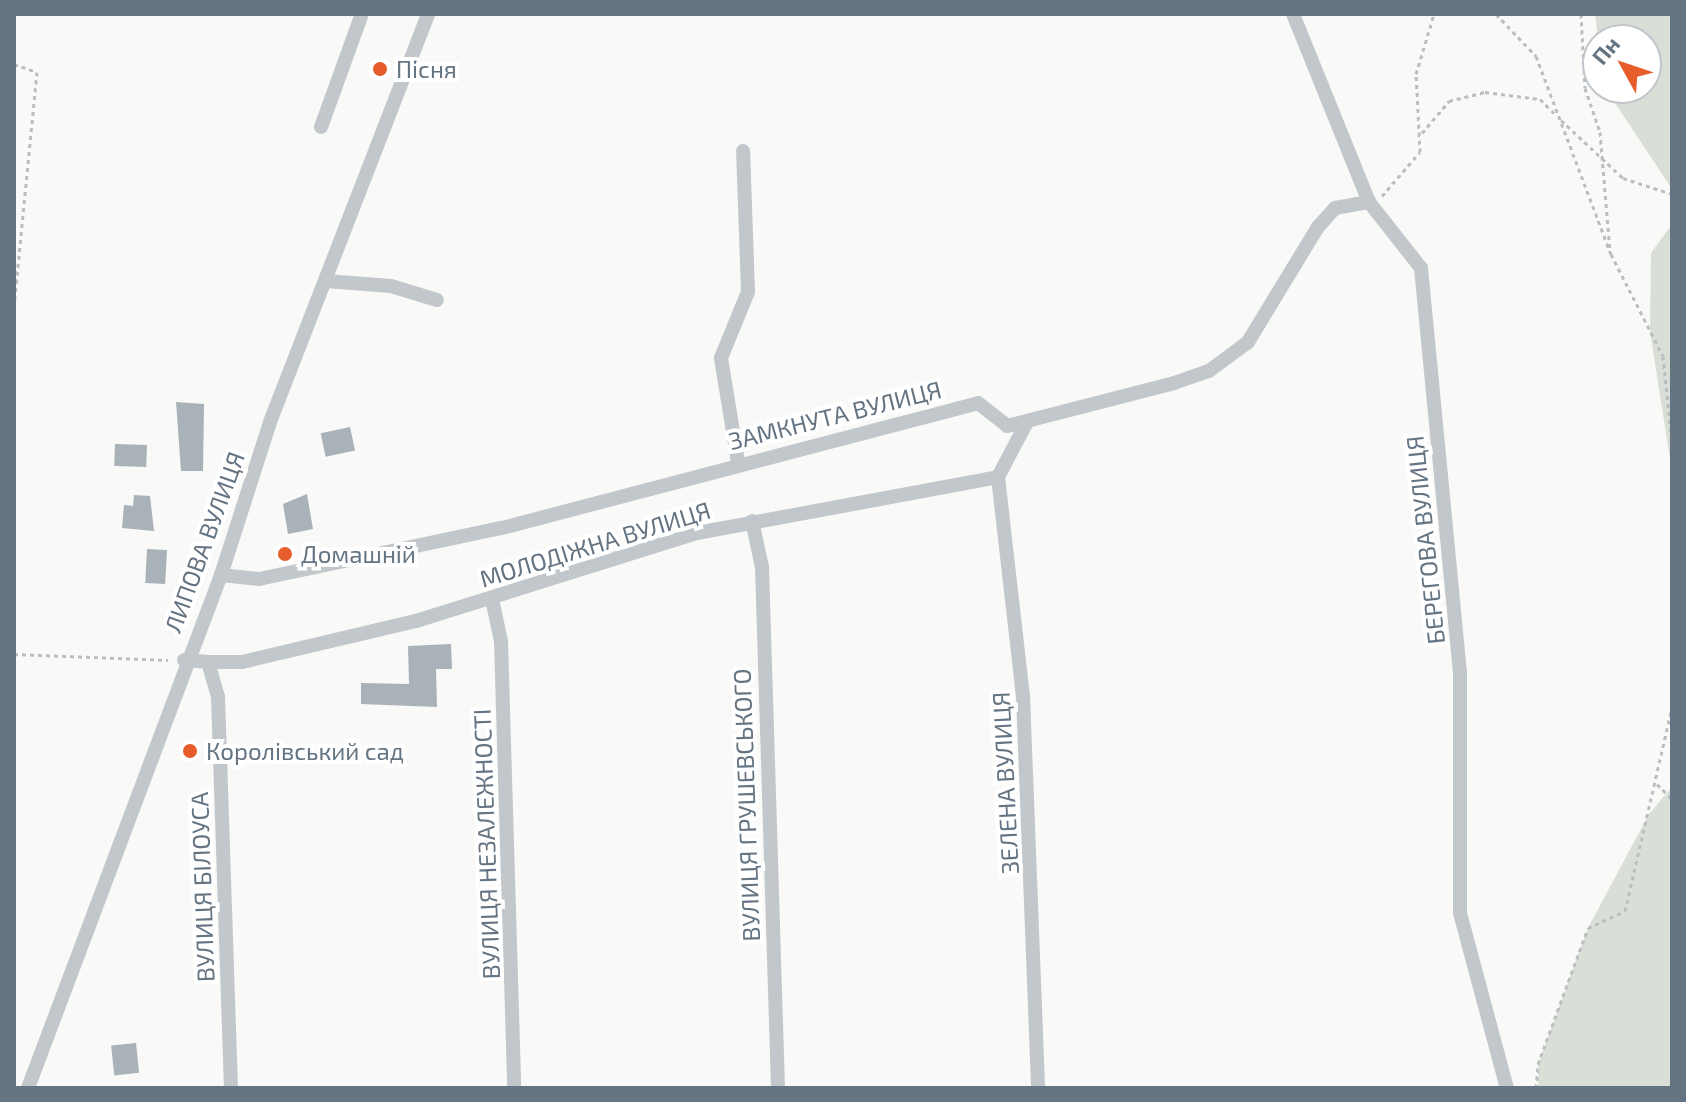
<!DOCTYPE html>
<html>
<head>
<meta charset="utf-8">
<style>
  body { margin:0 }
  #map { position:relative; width:1686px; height:1102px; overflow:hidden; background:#f9f9f7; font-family:"Exo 2",sans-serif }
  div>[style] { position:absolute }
  .green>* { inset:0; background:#d9ded6 }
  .building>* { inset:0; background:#a9b2b8; transform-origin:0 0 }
  .path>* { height:3px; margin-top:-1.5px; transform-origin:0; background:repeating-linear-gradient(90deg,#babec1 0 4px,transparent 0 8px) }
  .minor>* { height:14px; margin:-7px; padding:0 7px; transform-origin:7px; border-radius:7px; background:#c2c7cb }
  .dots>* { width:22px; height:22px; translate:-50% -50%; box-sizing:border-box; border:4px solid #fff; border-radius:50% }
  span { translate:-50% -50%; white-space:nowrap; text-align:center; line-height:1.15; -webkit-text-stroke:8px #fff; paint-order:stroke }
  .poi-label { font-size:24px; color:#647482 }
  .left { translate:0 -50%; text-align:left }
  .street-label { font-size:24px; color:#647482 }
  .frame { position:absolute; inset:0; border:16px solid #647482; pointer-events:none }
  .north { position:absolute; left:1582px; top:24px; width:80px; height:80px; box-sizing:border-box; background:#fff; border:2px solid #c1c7cd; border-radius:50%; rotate:310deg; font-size:22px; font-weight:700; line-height:32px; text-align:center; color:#647482 }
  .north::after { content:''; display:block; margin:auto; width:28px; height:36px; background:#e65d2b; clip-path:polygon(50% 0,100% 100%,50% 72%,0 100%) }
</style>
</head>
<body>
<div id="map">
  <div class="green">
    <i style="clip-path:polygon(1595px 14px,1672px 14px,1672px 189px,1605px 88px,1646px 88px,1646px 40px,1598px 40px)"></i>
    <i style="clip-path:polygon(1672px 224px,1672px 472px,1650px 331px,1651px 253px)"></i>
    <i style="clip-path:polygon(1672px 787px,1672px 1088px,1538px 1088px,1538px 1064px,1588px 928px,1649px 814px)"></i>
  </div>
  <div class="building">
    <i style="clip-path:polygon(176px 402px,204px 404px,203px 471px,181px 471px)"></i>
    <i style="left:350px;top:427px;width:24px;height:30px;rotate:78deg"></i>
    <i style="left:115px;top:444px;width:32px;height:22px;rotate:2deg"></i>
    <i style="clip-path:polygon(307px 494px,313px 529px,288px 534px,283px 504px)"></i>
    <i style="clip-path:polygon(134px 495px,150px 496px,154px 531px,122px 528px,124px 505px,133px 506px)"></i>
    <i style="left:147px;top:549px;width:20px;height:34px;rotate:3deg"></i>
    <i style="clip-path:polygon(451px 644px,452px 669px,436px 669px,437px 707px,361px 704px,361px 683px,409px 684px,408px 646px)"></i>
    <i style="left:136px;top:1043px;width:30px;height:25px;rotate:84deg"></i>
  </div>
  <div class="path">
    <i style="left:1496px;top:14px;width:58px;rotate:46.4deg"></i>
    <i style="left:1536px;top:56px;width:212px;rotate:69.3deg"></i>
    <i style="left:1611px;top:254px;width:114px;rotate:63deg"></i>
    <i style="left:1663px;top:356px;width:85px;rotate:84deg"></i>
    <i style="left:1581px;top:14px;width:74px;rotate:86.9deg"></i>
    <i style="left:1585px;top:88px;width:46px;rotate:71.2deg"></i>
    <i style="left:1600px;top:132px;width:118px;rotate:85.2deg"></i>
    <i style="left:14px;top:64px;width:24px;rotate:19deg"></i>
    <i style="left:37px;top:72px;width:235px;rotate:95.6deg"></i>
    <i style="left:1561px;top:120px;width:85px;rotate:43.1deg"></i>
    <i style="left:1623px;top:178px;width:52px;rotate:18.1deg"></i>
    <i style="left:1422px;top:133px;width:42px;rotate:-49.8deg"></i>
    <i style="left:1449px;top:101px;width:37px;rotate:-14deg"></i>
    <i style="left:1485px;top:92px;width:55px;rotate:7.3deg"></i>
    <i style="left:1540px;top:99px;width:23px;rotate:45deg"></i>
    <i style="left:1382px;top:196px;width:58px;rotate:-49.2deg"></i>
    <i style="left:1420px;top:152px;width:78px;rotate:-92.9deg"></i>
    <i style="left:1416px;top:74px;width:63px;rotate:-73.3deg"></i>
    <i style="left:14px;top:654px;width:154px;rotate:2.2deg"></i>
    <i style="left:1657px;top:784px;width:21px;rotate:45deg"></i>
    <i style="left:1536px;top:1088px;width:24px;rotate:-85deg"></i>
    <i style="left:1538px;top:1064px;width:145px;rotate:-69.8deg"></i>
    <i style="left:1588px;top:928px;width:41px;rotate:-24.7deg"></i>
    <i style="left:1625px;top:911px;width:208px;rotate:-77deg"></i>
  </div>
  <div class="minor">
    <i style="left:1293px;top:14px;width:203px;rotate:68deg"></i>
    <i style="left:1369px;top:202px;width:84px;rotate:51.8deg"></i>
    <i style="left:1421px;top:268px;width:404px;rotate:84.5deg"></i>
    <i style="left:1460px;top:670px;width:243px;rotate:90deg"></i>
    <i style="left:1460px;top:913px;width:181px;rotate:75deg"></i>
    <i style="left:321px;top:127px;width:120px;rotate:-70.1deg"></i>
    <i style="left:326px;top:281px;width:65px;rotate:4.4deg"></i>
    <i style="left:391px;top:286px;width:48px;rotate:16.9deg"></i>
    <i style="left:1027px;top:422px;width:62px;rotate:117.8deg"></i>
    <i style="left:998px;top:477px;width:219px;rotate:83.5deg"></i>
    <i style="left:1023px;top:695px;width:393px;rotate:87.8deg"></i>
    <i style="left:738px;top:462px;width:105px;rotate:-99.3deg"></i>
    <i style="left:721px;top:358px;width:71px;rotate:-67.8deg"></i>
    <i style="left:748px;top:292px;width:141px;rotate:-92deg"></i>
    <i style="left:752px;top:521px;width:47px;rotate:77.7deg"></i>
    <i style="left:762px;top:567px;width:521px;rotate:88.24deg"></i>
    <i style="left:221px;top:575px;width:38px;rotate:6deg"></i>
    <i style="left:259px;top:579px;width:248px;rotate:-11.9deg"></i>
    <i style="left:502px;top:528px;width:492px;rotate:-14.7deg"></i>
    <i style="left:978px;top:403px;width:37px;rotate:38deg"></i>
    <i style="left:1007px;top:426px;width:172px;rotate:-14.4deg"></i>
    <i style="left:1174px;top:383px;width:37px;rotate:-19deg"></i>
    <i style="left:1209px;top:371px;width:49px;rotate:-36.6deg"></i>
    <i style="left:1248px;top:342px;width:135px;rotate:-58.7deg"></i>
    <i style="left:1318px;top:227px;width:25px;rotate:-48deg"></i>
    <i style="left:1335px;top:208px;width:35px;rotate:-10deg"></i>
    <i style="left:492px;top:599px;width:43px;rotate:77.9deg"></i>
    <i style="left:501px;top:641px;width:447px;rotate:88.3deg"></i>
    <i style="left:184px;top:660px;width:24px;rotate:5deg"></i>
    <i style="left:208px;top:662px;width:36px;rotate:74deg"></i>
    <i style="left:218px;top:697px;width:391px;rotate:88.1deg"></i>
    <i style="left:208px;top:662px;width:34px"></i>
    <i style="left:242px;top:662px;width:179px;rotate:-13.3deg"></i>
    <i style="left:416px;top:621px;width:294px;rotate:-17.4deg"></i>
    <i style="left:697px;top:533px;width:306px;rotate:-10.5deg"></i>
    <i style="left:28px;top:1088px;width:548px;rotate:-69.38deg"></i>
    <i style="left:221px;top:575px;width:161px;rotate:-72.2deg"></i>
    <i style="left:270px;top:422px;width:438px;rotate:-68.8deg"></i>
  </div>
  <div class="dots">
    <i style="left:380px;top:69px;background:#e65d2b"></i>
    <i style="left:285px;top:554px;background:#e65d2b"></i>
    <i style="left:190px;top:751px;background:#e65d2b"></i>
  </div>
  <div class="poi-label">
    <span class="left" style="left:396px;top:69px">Пісня</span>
    <span class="left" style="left:301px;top:554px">Домашній</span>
    <span class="left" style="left:206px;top:751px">Королівський сад</span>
  </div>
  <div class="street-label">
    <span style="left:835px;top:415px;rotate:-14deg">ЗАМКНУТА ВУЛИЦЯ</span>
    <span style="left:1425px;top:540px;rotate:-96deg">БЕРЕГОВА ВУЛИЦЯ</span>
    <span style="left:204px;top:542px;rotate:-70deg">ЛИПОВА ВУЛИЦЯ</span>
    <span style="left:595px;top:544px;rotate:-17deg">МОЛОДІЖНА ВУЛИЦЯ</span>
    <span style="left:1005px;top:783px;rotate:-93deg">ЗЕЛЕНА ВУЛИЦЯ</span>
    <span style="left:746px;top:805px;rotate:-92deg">ВУЛИЦЯ ГРУШЕВСЬКОГО</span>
    <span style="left:486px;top:844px;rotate:-92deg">ВУЛИЦЯ НЕЗАЛЕЖНОСТІ</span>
    <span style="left:202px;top:887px;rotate:-92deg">ВУЛИЦЯ БІЛОУСА</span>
  </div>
  <div class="frame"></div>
  <div class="north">Пн</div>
</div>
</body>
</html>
